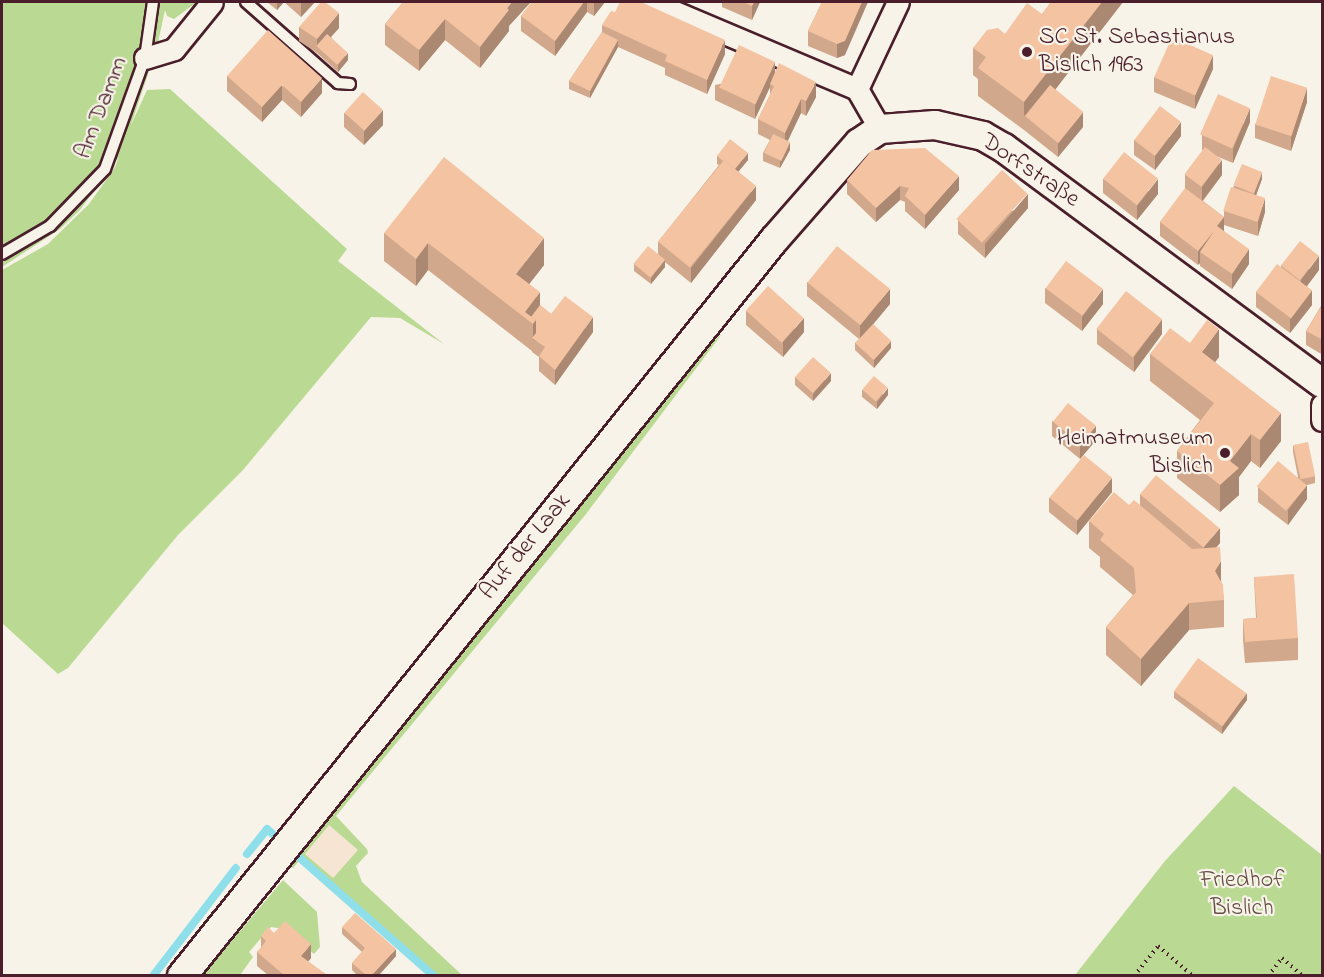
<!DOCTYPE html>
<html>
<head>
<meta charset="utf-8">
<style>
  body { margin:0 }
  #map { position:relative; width:1324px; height:977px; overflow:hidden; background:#f7f3e8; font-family:"Indie Flower",sans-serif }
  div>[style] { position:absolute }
  .built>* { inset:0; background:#f6e5d3; transform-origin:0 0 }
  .green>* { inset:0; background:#bada94 }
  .stream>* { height:8px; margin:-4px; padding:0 4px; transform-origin:4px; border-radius:4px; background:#8fdfeb }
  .path>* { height:4px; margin-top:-2px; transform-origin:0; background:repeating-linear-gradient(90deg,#4a1f2b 0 1.5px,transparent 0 6px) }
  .roads { filter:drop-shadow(2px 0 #4a1f2b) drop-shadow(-2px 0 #4a1f2b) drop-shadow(0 2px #4a1f2b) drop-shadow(0 -2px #4a1f2b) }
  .service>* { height:10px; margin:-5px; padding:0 5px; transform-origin:5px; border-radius:5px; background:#f7f3e8 }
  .minor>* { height:21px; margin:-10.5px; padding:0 10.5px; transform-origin:10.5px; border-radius:10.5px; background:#f7f3e8 }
  .secondary>* { height:28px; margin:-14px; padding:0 14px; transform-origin:14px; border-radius:14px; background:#f7f3e8 }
  .wall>* { inset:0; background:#d1a88b }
  .shaded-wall>* { inset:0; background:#aa8871 }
  .building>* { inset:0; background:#f3c3a2; transform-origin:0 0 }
  .dots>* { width:16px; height:16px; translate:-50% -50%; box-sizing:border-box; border:3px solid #f7f3e8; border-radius:50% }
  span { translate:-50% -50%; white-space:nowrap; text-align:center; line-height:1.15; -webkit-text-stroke:4.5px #f7f3e8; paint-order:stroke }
  .poi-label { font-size:24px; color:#4a1f2b }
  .left { translate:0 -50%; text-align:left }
  .right { translate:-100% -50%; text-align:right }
  .street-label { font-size:24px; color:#4a1f2b }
  .park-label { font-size:24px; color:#664e45 }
  .frame { position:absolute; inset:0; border:3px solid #4a1f2b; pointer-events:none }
</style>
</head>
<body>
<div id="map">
  <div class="built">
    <i style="left:329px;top:824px;width:39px;height:38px;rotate:42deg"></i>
  </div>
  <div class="green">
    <i style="clip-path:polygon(2px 2px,197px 2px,174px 19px,167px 16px,165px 10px,157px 47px,131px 125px,147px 90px,170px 89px,347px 249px,338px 261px,444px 344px,400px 318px,371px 317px,243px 470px,178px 535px,68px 668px,58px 674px,2px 623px,2px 270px,48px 244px,89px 204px,114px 169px,119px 157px,80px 210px,60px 229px,2px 267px)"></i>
    <i style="clip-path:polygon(evenodd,722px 334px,586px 514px,336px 816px,367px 849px,368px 853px,356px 866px,362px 882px,462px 975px,428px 975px,299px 861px,293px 868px,286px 861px,698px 355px,722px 334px,329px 825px,358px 850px,333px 878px,305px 854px,329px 825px)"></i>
    <i style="clip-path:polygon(1234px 786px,1322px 855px,1322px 975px,1075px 975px,1165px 861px)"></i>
    <i style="clip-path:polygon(283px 880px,317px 912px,320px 947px,314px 954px,285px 929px,271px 927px,249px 952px,253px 957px,240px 975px,202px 976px)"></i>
  </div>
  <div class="stream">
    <i style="left:247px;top:854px;width:32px;rotate:-51deg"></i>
    <i style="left:267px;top:829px;width:222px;rotate:41.4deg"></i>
    <i style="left:153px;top:976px;width:136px;rotate:-52.5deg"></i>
  </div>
  <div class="path">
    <i style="left:1134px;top:976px;width:38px;rotate:-51deg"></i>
    <i style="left:1158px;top:946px;width:46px;rotate:40.6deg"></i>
    <i style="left:1268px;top:976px;width:23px;rotate:-52deg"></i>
    <i style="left:1282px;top:958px;width:28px;rotate:41deg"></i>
  </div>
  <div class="roads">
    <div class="service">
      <i style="left:246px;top:2px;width:123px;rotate:41.4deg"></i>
      <i style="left:338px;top:83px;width:12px;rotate:5deg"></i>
      <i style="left:2px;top:254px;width:56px;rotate:-30.3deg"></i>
      <i style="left:50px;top:226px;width:79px;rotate:-46deg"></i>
      <i style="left:105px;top:169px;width:118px;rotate:-70.2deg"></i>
      <i style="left:145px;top:58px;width:57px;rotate:-81.9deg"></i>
    </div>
    <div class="minor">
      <i style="left:651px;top:2px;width:224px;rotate:22.9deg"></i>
      <i style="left:857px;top:89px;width:46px;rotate:60.1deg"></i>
      <i style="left:145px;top:58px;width:30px;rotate:-17deg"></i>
      <i style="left:174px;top:49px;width:60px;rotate:-51deg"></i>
      <i style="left:857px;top:89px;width:96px;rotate:-64.8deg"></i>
      <i style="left:1322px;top:405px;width:15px;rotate:90deg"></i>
    </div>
    <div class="secondary">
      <i style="left:182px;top:976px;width:945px;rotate:-51.19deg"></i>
      <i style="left:774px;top:240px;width:129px;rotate:-48.8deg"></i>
      <i style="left:859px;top:143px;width:25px;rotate:-34deg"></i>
      <i style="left:880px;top:129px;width:55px;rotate:-4.2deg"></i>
      <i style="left:935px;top:125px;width:49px;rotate:12.9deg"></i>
      <i style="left:983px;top:136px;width:24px;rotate:30deg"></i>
      <i style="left:1004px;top:148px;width:395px;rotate:36.5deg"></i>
    </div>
  </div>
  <div class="wall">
    <i style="clip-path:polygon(267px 2px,315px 2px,301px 17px,284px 2px,277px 10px)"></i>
    <i style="clip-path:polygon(403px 2px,509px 26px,509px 31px,480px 68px,445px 40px,419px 71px,385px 45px,385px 24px)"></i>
    <i style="clip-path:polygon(532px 2px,605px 2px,594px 16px,587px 12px,555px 56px,521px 31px,521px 16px)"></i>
    <i style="clip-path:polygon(722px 2px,760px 2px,752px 20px,722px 7px)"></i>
    <i style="clip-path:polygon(822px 2px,845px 55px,837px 58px,808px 46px,808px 31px)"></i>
    <i style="clip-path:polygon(1051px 2px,1123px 2px,1055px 89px,1083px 127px,1058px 157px,1024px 130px,978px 96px,978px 79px,973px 75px,973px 48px,1005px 34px,1042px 14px)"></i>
    <i style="clip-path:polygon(602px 25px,725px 54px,707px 94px,665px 75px,665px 68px,618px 47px,590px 98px,569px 89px,569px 81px,602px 32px)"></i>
    <i style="clip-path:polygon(299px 27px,339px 28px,331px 37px,348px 60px,338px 72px,317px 53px,299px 41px)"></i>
    <i style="clip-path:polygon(1213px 69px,1195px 109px,1154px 92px,1154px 77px)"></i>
    <i style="clip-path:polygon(775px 73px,816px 97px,806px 116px,801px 113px,787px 141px,790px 150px,780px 168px,763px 161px,763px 153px,770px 140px,758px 134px,758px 119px,770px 95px,770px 87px,755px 119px,715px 100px,715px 85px)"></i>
    <i style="clip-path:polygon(227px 76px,322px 93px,301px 117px,282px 100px,262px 122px,227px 91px)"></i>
    <i style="clip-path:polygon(1307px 102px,1291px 151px,1255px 138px,1255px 124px)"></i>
    <i style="clip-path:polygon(344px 113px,383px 125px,364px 145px,344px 127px)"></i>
    <i style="clip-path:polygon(1250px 122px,1233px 163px,1216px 156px,1222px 175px,1203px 201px,1224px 217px,1224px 211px,1234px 186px,1262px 179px,1256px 195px,1265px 212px,1258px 236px,1224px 225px,1224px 231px,1249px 264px,1232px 289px,1200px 266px,1200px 263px,1198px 265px,1160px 236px,1160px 222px,1185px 189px,1185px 174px,1203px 150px,1202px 150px,1202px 135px)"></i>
    <i style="clip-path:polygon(1181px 136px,1155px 170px,1134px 155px,1134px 140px)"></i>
    <i style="clip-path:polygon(717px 156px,748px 160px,738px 172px,756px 200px,691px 283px,665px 262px,665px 267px,651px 284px,634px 271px,634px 264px,658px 255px,658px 242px,719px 165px,717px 164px)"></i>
    <i style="clip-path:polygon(1103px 179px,1158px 194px,1137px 220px,1103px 193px)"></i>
    <i style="clip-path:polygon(847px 180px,959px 190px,925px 229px,905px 211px,905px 202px,900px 200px,876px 222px,847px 194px)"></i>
    <i style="clip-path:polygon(1028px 208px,985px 258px,958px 234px,958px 220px)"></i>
    <i style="clip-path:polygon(384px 233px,544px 265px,529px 284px,540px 305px,551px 314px,593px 332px,555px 385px,539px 371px,539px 357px,532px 352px,532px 351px,428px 270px,416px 286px,384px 261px)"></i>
    <i style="clip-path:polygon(1281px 265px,1319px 270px,1307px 286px,1312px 305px,1290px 333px,1256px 307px,1256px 292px,1281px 267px)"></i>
    <i style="clip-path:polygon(807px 282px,890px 304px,873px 324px,891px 348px,874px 368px,855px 350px,855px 343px,859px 339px,807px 296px)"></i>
    <i style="clip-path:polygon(1045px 288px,1103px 304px,1082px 331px,1045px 303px)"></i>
    <i style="clip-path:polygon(1323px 292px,1323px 355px,1306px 345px,1306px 331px,1321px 306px,1321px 295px)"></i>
    <i style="clip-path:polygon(746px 311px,804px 332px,783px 357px,746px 325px)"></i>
    <i style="clip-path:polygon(1097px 329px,1162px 334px,1134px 372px,1097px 344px)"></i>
    <i style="clip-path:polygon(1190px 343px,1219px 357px,1215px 362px,1281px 441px,1260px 468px,1251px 461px,1239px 477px,1239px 495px,1220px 512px,1177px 478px,1177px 451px,1200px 420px,1150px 381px,1150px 354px)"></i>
    <i style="clip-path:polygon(795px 377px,831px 381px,813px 401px,795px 385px)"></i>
    <i style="clip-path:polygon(862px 390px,888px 395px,877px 409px,862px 397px)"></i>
    <i style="clip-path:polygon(1052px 421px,1096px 440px,1080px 459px,1052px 436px)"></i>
    <i style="clip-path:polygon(1293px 445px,1315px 476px,1315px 483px,1307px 485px,1307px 499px,1288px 525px,1258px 502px,1258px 487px,1298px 477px,1293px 452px)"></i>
    <i style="clip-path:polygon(1112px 492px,1077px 535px,1049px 512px,1049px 498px)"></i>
    <i style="clip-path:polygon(1140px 494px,1220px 543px,1216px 547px,1224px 600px,1224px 627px,1189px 630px,1141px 686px,1106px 655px,1106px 627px,1133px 595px,1100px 567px,1100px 557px,1089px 548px,1089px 521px,1129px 505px,1140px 505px)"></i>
    <i style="clip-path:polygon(1254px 577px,1298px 638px,1298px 660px,1245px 663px,1243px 640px,1243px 619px,1256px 618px)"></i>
    <i style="clip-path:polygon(1174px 691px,1247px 700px,1222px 734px,1174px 698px)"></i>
    <i style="clip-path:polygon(342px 927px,396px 956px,379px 975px,357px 975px,352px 970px,352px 963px,362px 952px,342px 934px)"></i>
    <i style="clip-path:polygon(274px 933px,311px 958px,308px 962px,327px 975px,268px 975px,257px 966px,257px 952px,261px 948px,261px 936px)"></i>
  </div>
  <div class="shaded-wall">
    <i style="clip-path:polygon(277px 2px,284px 2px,277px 10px)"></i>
    <i style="clip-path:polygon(301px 2px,315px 2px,301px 17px)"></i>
    <i style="clip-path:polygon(512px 2px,531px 2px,509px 26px,509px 31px,480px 68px,480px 47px,507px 8px)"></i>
    <i style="clip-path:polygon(584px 2px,587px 2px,587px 12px,555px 56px,555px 41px)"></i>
    <i style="clip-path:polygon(594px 2px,605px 2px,594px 16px)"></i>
    <i style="clip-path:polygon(754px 2px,760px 2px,752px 20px,752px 6px)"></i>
    <i style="clip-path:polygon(862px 2px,868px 2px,845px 55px,837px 58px,837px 44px)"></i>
    <i style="clip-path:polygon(1102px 2px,1123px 2px,1031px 121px,1024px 115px,1024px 102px)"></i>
    <i style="clip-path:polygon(339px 13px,339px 28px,320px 49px,317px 46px,317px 39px)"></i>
    <i style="clip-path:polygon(445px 19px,445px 40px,419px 71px,419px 50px)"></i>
    <i style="clip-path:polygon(618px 40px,618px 47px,590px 98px,590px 91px)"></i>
    <i style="clip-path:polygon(725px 40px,725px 54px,707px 94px,707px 80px)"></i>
    <i style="clip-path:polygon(348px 53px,348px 60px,338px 72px,338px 65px)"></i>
    <i style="clip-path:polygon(1213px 55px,1213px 69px,1195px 109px,1195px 95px)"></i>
    <i style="clip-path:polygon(775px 62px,775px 76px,770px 84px,770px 87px,755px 119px,755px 104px)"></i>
    <i style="clip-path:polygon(322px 78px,322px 93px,301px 117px,301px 102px)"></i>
    <i style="clip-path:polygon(816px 82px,816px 97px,806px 116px,806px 101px)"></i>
    <i style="clip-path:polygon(282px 85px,282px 100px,262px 122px,262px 107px)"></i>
    <i style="clip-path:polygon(1307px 88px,1307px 102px,1291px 151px,1291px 136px)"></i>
    <i style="clip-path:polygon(801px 99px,801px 113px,785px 147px,785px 133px)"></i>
    <i style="clip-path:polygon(1250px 108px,1250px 122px,1233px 163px,1233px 149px)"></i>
    <i style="clip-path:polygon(383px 110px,383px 125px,364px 145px,364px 131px)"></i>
    <i style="clip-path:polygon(1083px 112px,1083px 127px,1058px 157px,1058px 143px)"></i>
    <i style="clip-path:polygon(1181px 122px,1181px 136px,1155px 170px,1155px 156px)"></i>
    <i style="clip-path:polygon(790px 142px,790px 150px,780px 168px,780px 161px)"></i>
    <i style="clip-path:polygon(748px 153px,748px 160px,734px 177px,734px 170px)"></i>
    <i style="clip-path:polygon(1222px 160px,1222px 175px,1202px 201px,1202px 187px)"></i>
    <i style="clip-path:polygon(1262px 172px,1262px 179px,1254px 201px,1254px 194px)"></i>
    <i style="clip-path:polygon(959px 176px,959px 190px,925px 229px,925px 215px)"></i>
    <i style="clip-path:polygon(1158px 179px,1158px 194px,1137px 220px,1137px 206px)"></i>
    <i style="clip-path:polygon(756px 186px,756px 200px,691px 283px,691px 268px)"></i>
    <i style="clip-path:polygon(900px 186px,900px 200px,876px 222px,876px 208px)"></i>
    <i style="clip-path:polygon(1028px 194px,1028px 208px,985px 258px,985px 244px)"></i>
    <i style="clip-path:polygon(1265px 198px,1265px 212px,1258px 236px,1258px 221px)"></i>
    <i style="clip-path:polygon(1224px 217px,1224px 231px,1217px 241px,1217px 226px)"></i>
    <i style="clip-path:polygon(1215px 230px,1200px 252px,1200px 263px,1198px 265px,1198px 251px)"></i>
    <i style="clip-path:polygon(544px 238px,544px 265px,516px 301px,516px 274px)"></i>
    <i style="clip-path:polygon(428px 243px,428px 270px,416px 286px,416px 259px)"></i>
    <i style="clip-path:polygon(1249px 249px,1249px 264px,1232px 289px,1232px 274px)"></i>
    <i style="clip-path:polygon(1319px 256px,1319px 270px,1301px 294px,1301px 280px)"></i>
    <i style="clip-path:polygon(665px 260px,665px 267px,651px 284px,651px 277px)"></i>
    <i style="clip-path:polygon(890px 289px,890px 304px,860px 340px,860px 325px)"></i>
    <i style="clip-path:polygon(1103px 289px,1103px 304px,1082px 331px,1082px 317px)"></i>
    <i style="clip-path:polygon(1312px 290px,1312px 305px,1290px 333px,1290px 319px)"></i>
    <i style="clip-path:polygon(540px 292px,540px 320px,536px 341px,533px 339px,533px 324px,525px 312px)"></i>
    <i style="clip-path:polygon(593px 317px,593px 332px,555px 385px,555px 370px)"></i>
    <i style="clip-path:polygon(804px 318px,804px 332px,783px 357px,783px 342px)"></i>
    <i style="clip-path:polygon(1162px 319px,1162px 334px,1134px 372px,1134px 357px)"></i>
    <i style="clip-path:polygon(1219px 329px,1219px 357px,1202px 379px,1202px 352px)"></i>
    <i style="clip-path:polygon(891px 341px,891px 348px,874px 368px,874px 360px)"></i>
    <i style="clip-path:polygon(831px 373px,831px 381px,813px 401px,813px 394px)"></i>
    <i style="clip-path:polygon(888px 388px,888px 395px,877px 409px,877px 402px)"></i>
    <i style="clip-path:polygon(1281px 413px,1281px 441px,1260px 468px,1260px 440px)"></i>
    <i style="clip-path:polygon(1096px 426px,1096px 440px,1080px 459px,1080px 444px)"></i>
    <i style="clip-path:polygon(1251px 434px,1251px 461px,1239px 477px,1239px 495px,1220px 512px,1220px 485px,1230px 461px)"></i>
    <i style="clip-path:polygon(1112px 478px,1112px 492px,1077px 535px,1077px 520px)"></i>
    <i style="clip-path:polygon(1307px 485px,1307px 499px,1288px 525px,1288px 510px)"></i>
    <i style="clip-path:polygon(1220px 528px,1220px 543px,1204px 562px,1204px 547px)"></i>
    <i style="clip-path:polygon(1221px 561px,1221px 589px,1215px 571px)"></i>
    <i style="clip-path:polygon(1189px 603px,1189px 630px,1141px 686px,1141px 659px)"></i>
    <i style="clip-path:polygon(1247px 693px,1247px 700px,1222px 734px,1222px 726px)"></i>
    <i style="clip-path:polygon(311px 944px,311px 958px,301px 970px,301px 956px)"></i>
    <i style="clip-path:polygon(396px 949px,396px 956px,379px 975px,372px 975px)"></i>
  </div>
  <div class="building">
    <i style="clip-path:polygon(321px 2px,325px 2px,339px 13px,317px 39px,299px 27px)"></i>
    <i style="clip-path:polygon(403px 2px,512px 2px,507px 8px,509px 10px,480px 47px,445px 19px,419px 50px,385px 24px)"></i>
    <i style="clip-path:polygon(532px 2px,584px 2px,555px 41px,521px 16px)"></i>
    <i style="clip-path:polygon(620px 2px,641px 2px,725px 40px,707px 80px,665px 61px,667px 55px,602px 25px,611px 11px,615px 12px)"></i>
    <i style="clip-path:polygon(743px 2px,754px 2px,752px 6px)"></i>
    <i style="clip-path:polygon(822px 2px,862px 2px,845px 41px,837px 44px,808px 31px)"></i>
    <i style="clip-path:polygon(1051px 2px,1102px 2px,1024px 102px,978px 68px,986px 57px,973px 48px,987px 30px,998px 28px,1005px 34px,1027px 3px,1042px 14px)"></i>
    <i style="clip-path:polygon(268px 30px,322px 78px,301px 102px,282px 85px,262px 107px,227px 76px)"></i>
    <i style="clip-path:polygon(602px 32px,618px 40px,590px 91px,569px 81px)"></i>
    <i style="left:327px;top:34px;width:28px;height:16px;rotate:42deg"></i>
    <i style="left:1172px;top:37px;width:45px;height:44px;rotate:24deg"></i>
    <i style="left:739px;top:45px;width:40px;height:47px;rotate:25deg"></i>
    <i style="clip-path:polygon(779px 63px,816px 82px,806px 101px,801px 99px,785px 133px,758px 119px,774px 86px,770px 84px)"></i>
    <i style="left:1271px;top:76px;width:38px;height:51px;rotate:18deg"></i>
    <i style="left:1050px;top:85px;width:43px;height:40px;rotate:39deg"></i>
    <i style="left:363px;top:92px;width:27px;height:28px;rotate:42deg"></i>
    <i style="left:1218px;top:94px;width:35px;height:44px;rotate:24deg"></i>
    <i style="left:1160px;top:106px;width:26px;height:43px;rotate:37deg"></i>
    <i style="left:773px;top:134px;width:19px;height:21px;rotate:25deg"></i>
    <i style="clip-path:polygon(730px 139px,748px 153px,735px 169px,724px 160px,723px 161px,717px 156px)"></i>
    <i style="left:1205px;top:147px;width:21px;height:34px;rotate:37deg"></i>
    <i style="clip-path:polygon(925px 148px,959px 176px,925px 215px,905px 196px,909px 188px,900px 186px,876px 208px,847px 180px,872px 150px)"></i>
    <i style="left:1124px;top:152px;width:43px;height:34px;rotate:38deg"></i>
    <i style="clip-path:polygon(444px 157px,544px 238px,516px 274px,540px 292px,525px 312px,536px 320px,533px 324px,428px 243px,416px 259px,384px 233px)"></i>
    <i style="left:724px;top:160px;width:41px;height:105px;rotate:39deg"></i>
    <i style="left:1242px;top:164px;width:22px;height:23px;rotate:22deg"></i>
    <i style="left:1002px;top:170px;width:35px;height:67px;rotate:43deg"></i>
    <i style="left:1231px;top:187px;width:36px;height:25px;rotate:18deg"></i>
    <i style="clip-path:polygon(1185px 188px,1224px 217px,1217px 226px,1249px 249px,1232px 274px,1200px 252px,1215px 230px,1198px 251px,1160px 222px)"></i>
    <i style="left:1300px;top:241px;width:24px;height:31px;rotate:38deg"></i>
    <i style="left:648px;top:246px;width:22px;height:23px;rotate:39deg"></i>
    <i style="left:837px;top:246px;width:68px;height:47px;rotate:39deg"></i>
    <i style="left:1066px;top:261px;width:46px;height:34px;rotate:37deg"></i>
    <i style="left:1277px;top:264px;width:44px;height:35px;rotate:37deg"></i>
    <i style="left:768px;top:286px;width:48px;height:33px;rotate:42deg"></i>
    <i style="left:1126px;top:291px;width:46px;height:48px;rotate:38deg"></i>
    <i style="clip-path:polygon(565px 296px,593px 317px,555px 370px,539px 356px,545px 347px,532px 338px,536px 333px,536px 320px,531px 317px,540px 305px,551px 314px)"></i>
    <i style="clip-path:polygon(1323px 304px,1323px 340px,1306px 331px)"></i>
    <i style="clip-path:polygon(1207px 320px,1219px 329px,1202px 352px,1281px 413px,1260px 440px,1251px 434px,1230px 461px,1239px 468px,1220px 485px,1177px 451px,1214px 403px,1150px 354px,1170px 328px,1190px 343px)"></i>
    <i style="left:873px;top:324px;width:25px;height:26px;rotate:43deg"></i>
    <i style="left:813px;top:357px;width:24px;height:27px;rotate:42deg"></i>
    <i style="left:874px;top:376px;width:18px;height:18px;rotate:41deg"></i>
    <i style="left:1068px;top:403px;width:36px;height:24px;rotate:39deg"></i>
    <i style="left:1308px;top:442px;width:35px;height:15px;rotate:78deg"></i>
    <i style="left:1084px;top:455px;width:36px;height:55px;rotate:39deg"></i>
    <i style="left:1278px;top:461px;width:38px;height:33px;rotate:40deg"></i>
    <i style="left:1156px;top:475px;width:83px;height:25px;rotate:40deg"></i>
    <i style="clip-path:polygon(1114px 492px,1129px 505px,1134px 500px,1192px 549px,1220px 547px,1221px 561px,1215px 571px,1223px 585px,1224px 600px,1189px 603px,1141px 659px,1106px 627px,1136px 592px,1134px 568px,1100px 540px,1104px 534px,1089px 521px)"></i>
    <i style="clip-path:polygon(1294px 574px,1298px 638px,1245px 642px,1243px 619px,1257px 618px,1254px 577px)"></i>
    <i style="left:1198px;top:658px;width:60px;height:41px;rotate:36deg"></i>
    <i style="clip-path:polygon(355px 913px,396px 949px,372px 975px,366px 975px,352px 963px,365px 948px,342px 927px)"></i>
    <i style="clip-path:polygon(285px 921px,311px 944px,301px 956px,327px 975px,284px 975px,257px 952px,266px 941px,261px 936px,268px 927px,274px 933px)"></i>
  </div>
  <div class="dots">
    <i style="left:1027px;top:52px;background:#4a1f2b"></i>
    <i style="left:1225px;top:453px;background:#4a1f2b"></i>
  </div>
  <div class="poi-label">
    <span class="left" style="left:1039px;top:52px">SC St. Sebastianus<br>Bislich 1963</span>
    <span class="right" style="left:1213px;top:453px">Heimatmuseum<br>Bislich</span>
  </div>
  <div class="street-label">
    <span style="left:102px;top:108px;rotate:-69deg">Am Damm</span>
    <span style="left:1030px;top:171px;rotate:34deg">Dorfstraße</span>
    <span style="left:526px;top:547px;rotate:-51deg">Auf der Laak</span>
  </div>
  <div class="park-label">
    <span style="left:1242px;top:895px">Friedhof<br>Bislich</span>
  </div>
  <div class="frame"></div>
</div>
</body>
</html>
